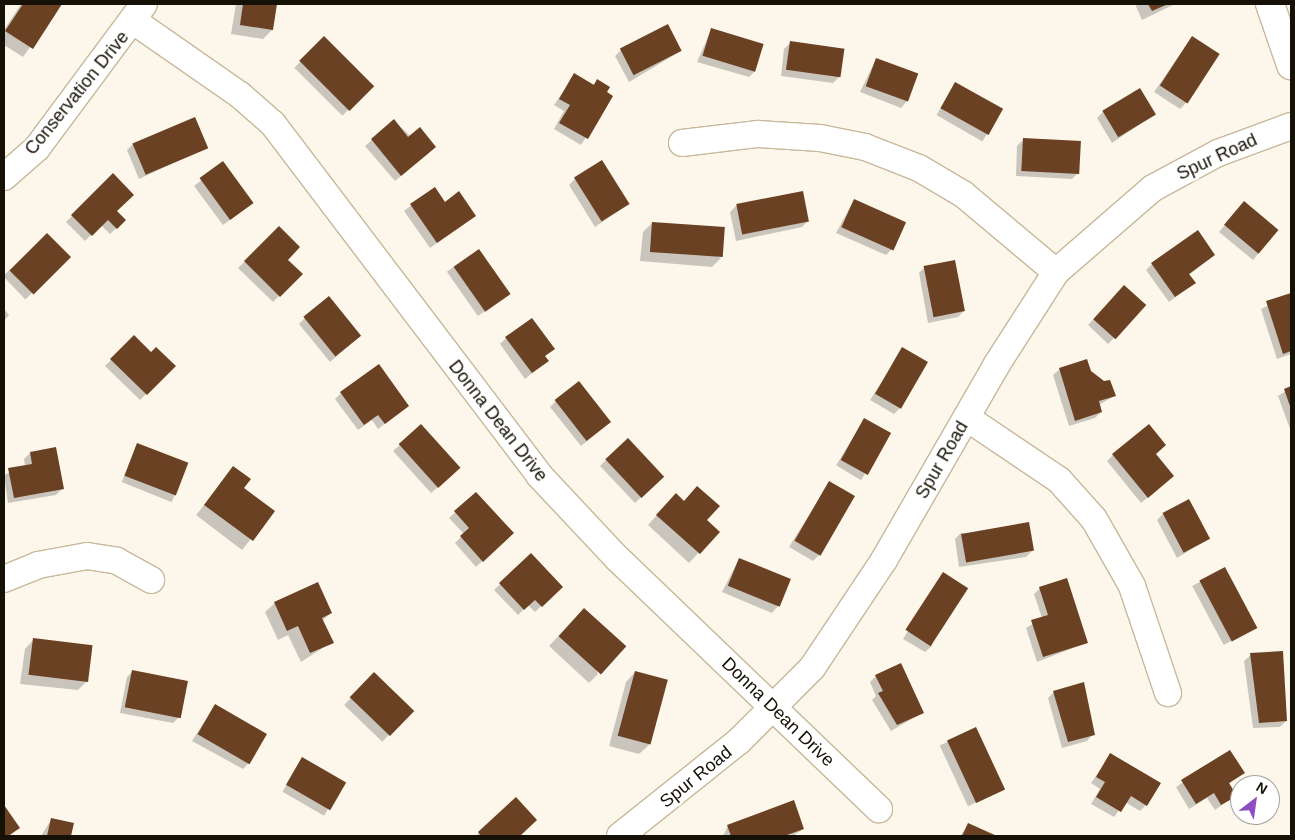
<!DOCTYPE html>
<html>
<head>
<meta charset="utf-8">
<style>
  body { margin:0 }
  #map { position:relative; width:1295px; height:840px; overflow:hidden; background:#fdf7eb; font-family:Helvetica,sans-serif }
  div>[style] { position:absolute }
  .shadow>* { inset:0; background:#0003; transform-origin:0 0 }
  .building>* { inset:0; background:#6a4123; transform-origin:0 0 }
  .roads { filter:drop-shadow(1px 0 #c8b89b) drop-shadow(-1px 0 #c8b89b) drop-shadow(0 1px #c8b89b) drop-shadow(0 -1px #c8b89b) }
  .minor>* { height:26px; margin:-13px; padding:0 13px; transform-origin:13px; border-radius:13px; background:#fff }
  .major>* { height:28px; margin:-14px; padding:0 14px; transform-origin:14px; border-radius:14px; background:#fff }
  span { translate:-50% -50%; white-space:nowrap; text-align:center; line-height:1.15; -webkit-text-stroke:5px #fff; paint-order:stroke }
  .street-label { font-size:18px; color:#161107 }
  .frame { position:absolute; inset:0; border:5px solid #161107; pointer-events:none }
  .north { position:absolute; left:1230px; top:775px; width:50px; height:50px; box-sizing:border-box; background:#fff; border:1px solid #a2a09c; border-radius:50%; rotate:30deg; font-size:14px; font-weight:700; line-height:20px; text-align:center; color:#161107 }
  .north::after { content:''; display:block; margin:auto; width:18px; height:22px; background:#8d4ec4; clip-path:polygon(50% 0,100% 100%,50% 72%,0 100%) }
</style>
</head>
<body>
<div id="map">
  <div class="shadow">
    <i style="clip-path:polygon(21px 4px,61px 4px,23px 57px,4px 45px,4px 30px)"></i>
    <i style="clip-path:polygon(236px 4px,276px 4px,272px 30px,263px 39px,231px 34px)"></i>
    <i style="clip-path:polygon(1135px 4px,1175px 4px,1142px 20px)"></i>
    <i style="clip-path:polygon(711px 30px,755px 71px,749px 77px,697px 62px)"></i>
    <i style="clip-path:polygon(1192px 37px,1186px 103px,1180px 109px,1154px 92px)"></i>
    <i style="left:324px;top:38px;width:68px;height:42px;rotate:45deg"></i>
    <i style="clip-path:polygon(790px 43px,839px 77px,833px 83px,781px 76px,784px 49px)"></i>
    <i style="clip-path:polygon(621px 50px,681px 51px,629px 82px,615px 56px)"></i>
    <i style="clip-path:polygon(876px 59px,907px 101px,901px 108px,860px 92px)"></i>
    <i style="clip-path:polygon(574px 75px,592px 85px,597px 81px,611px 96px,581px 145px,554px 129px,564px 111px,554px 105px)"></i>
    <i style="left:955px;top:83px;width:53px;height:37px;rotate:30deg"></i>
    <i style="clip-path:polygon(1103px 112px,1155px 114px,1112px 143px,1097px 118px)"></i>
    <i style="clip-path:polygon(394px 121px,429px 153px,395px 181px,365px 146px)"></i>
    <i style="clip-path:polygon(1023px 140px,1078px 173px,1072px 179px,1016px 176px,1017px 146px)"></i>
    <i style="clip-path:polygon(133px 144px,206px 148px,139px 179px,127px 150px)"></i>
    <i style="clip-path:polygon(223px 163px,246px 208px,223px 225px,194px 186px)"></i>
    <i style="clip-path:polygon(113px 175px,115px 211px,125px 220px,110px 234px,101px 225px,85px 241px,66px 222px)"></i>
    <i style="clip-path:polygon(575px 179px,628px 204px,595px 227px,569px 185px)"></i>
    <i style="clip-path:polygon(434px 188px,445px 203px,475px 215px,430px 248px,404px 211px)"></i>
    <i style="clip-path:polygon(854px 200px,892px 249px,886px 255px,836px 233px)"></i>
    <i style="clip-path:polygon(736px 206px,808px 221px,802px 227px,736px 241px,730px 212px)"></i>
    <i style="clip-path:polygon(1238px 209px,1278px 230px,1253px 260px,1219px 232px)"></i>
    <i style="clip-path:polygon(652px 223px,721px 258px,712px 267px,640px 261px,643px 232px)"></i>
    <i style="clip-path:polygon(279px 228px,286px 260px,301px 274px,273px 302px,238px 268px)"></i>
    <i style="left:47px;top:234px;width:32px;height:61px;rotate:46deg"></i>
    <i style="left:478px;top:250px;width:54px;height:38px;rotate:55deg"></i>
    <i style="clip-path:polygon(1214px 255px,1189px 275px,1194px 283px,1169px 302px,1146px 270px,1152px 264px)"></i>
    <i style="clip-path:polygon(925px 267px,964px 311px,958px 317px,928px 323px,919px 273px)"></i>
    <i style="clip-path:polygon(1118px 293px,1114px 338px,1108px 344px,1088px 325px)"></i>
    <i style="clip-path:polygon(1291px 294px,1291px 354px,1277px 359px,1261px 309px)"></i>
    <i style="clip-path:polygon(4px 309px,9px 315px,4px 321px)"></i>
    <i style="clip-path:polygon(305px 318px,360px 336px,330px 362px,299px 324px)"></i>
    <i style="clip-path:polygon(134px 337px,151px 354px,174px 366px,140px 400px,105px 366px)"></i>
    <i style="clip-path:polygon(506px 338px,553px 348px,544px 357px,547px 361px,525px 379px,500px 344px)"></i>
    <i style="clip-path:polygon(903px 349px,900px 408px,894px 414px,870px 400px)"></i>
    <i style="clip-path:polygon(1060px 369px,1090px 372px,1114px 396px,1099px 405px,1101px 412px,1095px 418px,1069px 426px,1053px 375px)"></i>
    <i style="clip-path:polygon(1291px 382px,1291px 428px,1290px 429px,1278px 396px,1291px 388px)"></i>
    <i style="clip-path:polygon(341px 393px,408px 406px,378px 429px,372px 420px,358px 430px,335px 399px)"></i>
    <i style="clip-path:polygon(556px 401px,603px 428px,581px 446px,550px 407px)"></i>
    <i style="left:864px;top:419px;width:29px;height:54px;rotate:31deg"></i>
    <i style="clip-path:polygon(421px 426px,453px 474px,431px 493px,393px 451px)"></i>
    <i style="left:137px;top:444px;width:54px;height:41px;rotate:22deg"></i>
    <i style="clip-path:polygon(30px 453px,62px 489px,56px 495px,8px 503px,4px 475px,25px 466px,24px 459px)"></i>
    <i style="clip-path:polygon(1154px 454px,1166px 482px,1141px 503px,1107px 461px,1113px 455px)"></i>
    <i style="clip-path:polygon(606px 460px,656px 483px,635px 503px,600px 466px)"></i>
    <i style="clip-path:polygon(234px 468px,242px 488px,273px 511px,242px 550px,196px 515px)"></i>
    <i style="clip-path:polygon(829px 483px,819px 555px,813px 561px,789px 547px)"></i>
    <i style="clip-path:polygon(476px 493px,506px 539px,476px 567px,455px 543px,464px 534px,449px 518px)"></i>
    <i style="clip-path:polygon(667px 504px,705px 520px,718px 532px,689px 563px,648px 525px)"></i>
    <i style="clip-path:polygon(1163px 514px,1208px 539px,1177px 558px,1157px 520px)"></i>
    <i style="clip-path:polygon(961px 533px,1033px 550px,1026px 557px,959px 567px,955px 539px)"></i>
    <i style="clip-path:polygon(531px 555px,561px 587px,535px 612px,528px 605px,518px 615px,494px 590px)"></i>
    <i style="clip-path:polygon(739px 559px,778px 606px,772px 613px,722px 592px)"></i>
    <i style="left:1224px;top:569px;width:67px;height:36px;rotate:62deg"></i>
    <i style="clip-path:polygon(943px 574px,932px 646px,925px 652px,903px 639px)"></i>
    <i style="clip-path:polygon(1040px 588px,1086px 643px,1037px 662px,1026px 628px,1042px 618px,1034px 594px)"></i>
    <i style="clip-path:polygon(275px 603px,331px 613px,322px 621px,332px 642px,301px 662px,288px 635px,278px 640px,265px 612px)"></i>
    <i style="clip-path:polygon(575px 618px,598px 674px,589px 683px,549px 646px)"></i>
    <i style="clip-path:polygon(34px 639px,87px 681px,78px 690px,20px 684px,25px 649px)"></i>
    <i style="clip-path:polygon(1251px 655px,1286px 721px,1280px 727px,1253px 728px,1244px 661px)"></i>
    <i style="clip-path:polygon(133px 671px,179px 717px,173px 723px,120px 713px,127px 677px)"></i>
    <i style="clip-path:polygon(635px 672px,649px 745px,639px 754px,609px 746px,626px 682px)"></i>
    <i style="left:374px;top:674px;width:53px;height:43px;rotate:44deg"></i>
    <i style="clip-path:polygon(876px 676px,922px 713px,891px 731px,872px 700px,876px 696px,870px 682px)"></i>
    <i style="clip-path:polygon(1054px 692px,1093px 734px,1087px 741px,1062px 748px,1048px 698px)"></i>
    <i style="clip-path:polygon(215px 705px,249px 763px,243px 769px,192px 741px)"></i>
    <i style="left:975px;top:729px;width:67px;height:39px;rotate:65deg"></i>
    <i style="clip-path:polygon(1230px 752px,1243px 773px,1229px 784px,1236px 795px,1215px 810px,1207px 798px,1189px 809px,1176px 787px)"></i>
    <i style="clip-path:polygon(1111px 754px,1146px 805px,1140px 811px,1125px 802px,1114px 817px,1091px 804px,1100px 789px,1091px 783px)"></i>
    <i style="left:302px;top:758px;width:48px;height:39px;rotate:30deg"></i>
    <i style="clip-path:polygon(516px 799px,536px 820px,519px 836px,476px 836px)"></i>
    <i style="clip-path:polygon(4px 807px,18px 828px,10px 836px,4px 836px)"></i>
    <i style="clip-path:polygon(51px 820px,72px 824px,69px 836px,41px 836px)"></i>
    <i style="clip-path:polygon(969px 824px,994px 836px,960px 836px)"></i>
    <i style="clip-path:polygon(728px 826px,803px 829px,793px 836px,723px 836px)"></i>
  </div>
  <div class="building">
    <i style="clip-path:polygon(23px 4px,62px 4px,33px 49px,5px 31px)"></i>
    <i style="clip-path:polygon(243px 4px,277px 4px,273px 30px,240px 25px)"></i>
    <i style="clip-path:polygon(1148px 4px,1168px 4px,1152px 11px)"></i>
    <i style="left:668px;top:24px;width:30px;height:54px;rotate:63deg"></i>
    <i style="left:711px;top:28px;width:55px;height:29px;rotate:17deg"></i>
    <i style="left:324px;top:36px;width:71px;height:35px;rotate:45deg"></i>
    <i style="left:1192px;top:36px;width:33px;height:59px;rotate:33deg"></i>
    <i style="left:790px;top:41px;width:55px;height:29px;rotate:8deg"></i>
    <i style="left:876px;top:58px;width:45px;height:30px;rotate:20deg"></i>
    <i style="clip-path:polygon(574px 73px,594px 85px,597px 79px,610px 87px,607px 92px,613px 96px,588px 139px,559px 123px,570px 105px,559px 99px)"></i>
    <i style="left:955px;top:82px;width:55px;height:30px;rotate:29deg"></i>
    <i style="left:1140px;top:88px;width:31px;height:44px;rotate:59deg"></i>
    <i style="left:195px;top:117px;width:34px;height:68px;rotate:67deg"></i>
    <i style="clip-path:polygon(394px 119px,408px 137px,420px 127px,436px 147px,401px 176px,371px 139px)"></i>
    <i style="left:1023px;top:138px;width:58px;height:33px;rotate:3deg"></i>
    <i style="left:602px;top:160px;width:52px;height:33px;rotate:58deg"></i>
    <i style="left:223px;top:161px;width:52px;height:29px;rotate:54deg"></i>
    <i style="clip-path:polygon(113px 173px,134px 195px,117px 211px,126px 220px,117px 229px,108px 220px,92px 236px,71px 215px)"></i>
    <i style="clip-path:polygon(435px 187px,445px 202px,459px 191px,476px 216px,437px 243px,410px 204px)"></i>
    <i style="left:803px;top:191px;width:31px;height:68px;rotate:79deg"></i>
    <i style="left:854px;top:199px;width:57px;height:31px;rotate:24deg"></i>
    <i style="left:1244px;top:201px;width:45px;height:31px;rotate:40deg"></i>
    <i style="left:652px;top:222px;width:73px;height:30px;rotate:4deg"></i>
    <i style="clip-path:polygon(279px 226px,300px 247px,288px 260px,303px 274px,280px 297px,244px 261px)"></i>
    <i style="clip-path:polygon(1198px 230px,1215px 255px,1189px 274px,1196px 283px,1175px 297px,1151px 263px)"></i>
    <i style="left:47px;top:233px;width:34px;height:53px;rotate:45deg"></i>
    <i style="left:479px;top:249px;width:55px;height:31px;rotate:55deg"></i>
    <i style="left:955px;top:260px;width:52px;height:32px;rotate:79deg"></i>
    <i style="left:1124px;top:285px;width:30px;height:46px;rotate:42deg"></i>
    <i style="clip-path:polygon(1291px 293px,1291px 351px,1283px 354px,1266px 301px)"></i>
    <i style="left:329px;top:296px;width:51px;height:33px;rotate:51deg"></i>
    <i style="clip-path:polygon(532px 318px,555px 349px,545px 356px,549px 361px,532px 373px,505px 337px)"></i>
    <i style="clip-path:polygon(134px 335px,151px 352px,156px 347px,176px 366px,147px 395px,110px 359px)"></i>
    <i style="left:902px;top:347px;width:30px;height:54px;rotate:30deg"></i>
    <i style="clip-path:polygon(1087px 359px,1091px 371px,1104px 381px,1110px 380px,1116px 396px,1099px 401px,1102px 412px,1075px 421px,1059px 368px)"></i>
    <i style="clip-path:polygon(379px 364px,409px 406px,385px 424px,378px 415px,364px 425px,340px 392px)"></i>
    <i style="left:579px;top:381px;width:52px;height:31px;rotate:52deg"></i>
    <i style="clip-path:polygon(1291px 386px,1291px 409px,1284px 389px)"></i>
    <i style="left:864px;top:418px;width:31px;height:48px;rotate:29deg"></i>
    <i style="left:421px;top:424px;width:59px;height:30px;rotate:48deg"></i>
    <i style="clip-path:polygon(1149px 424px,1166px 445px,1156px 454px,1174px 476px,1148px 498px,1112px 454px)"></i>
    <i style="left:628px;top:438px;width:53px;height:31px;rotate:47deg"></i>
    <i style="left:137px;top:443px;width:55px;height:35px;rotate:21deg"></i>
    <i style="clip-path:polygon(56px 447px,64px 489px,14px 498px,8px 468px,32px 464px,30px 452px)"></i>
    <i style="clip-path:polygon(233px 466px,251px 479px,244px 488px,275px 511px,253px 541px,204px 505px)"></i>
    <i style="left:829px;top:481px;width:30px;height:69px;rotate:30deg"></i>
    <i style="clip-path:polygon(697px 486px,720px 506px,707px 520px,720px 532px,700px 554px,656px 515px,676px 493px,684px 501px)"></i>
    <i style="clip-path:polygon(476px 492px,514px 533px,483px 562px,460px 536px,469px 528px,454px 511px)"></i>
    <i style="left:1189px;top:499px;width:45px;height:30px;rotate:62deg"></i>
    <i style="left:1029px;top:522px;width:29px;height:69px;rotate:80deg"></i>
    <i style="clip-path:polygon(531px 553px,563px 587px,542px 607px,535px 600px,524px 610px,499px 583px)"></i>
    <i style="left:739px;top:558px;width:56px;height:30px;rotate:22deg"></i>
    <i style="left:1225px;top:567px;width:69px;height:29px;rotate:62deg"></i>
    <i style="left:943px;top:572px;width:30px;height:69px;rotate:33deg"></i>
    <i style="clip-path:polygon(1067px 578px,1088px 643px,1043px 657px,1031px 620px,1048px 615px,1039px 587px)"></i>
    <i style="clip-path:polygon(318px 582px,332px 613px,322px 618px,334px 643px,310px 653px,298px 626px,287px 631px,274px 602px)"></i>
    <i style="left:584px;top:608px;width:57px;height:38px;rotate:42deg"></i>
    <i style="left:33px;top:638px;width:60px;height:37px;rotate:7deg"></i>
    <i style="clip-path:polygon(1283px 651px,1287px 721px,1259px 723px,1250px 653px)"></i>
    <i style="clip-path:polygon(901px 663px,924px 713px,897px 725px,878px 693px,883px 691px,875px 675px)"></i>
    <i style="left:132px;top:670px;width:57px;height:38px;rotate:11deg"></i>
    <i style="left:635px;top:671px;width:34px;height:67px;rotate:15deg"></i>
    <i style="left:374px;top:672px;width:56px;height:35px;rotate:44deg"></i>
    <i style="clip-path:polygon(1084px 682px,1095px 735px,1068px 742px,1053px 691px)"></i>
    <i style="left:215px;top:704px;width:60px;height:35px;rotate:30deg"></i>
    <i style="left:976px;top:727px;width:69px;height:32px;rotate:65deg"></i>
    <i style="clip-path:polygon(1230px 750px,1245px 773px,1229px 783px,1237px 796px,1221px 805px,1214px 793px,1196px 804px,1181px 780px)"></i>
    <i style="clip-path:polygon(1110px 753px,1161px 783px,1147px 806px,1131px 796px,1121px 812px,1096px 797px,1105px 782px,1096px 777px)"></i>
    <i style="left:302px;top:757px;width:51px;height:32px;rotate:30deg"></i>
    <i style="clip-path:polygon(516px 797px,537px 820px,520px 836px,481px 836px,478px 832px)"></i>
    <i style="clip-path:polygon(794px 800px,804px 829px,784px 836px,731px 836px,727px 825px)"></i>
    <i style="clip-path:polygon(4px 805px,20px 828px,8px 836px,4px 836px)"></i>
    <i style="clip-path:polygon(51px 818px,74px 823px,71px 836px,47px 836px)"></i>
    <i style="clip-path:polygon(968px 823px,997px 836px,962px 836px)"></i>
  </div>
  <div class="roads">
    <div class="minor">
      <i style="left:135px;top:22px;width:128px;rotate:34.8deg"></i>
      <i style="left:240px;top:95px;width:44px;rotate:41.3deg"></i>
      <i style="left:273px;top:124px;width:440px;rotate:52.8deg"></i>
      <i style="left:539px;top:475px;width:114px;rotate:46.8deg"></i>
      <i style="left:617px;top:558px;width:363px;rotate:43.8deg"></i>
      <i style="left:682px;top:143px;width:77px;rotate:-6.8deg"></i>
      <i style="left:758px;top:134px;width:62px;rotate:3.7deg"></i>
      <i style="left:820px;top:138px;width:46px;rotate:11.3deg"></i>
      <i style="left:865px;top:147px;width:58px;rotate:21.3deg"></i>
      <i style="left:919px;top:168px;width:51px;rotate:30.6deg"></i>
      <i style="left:963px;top:194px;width:121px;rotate:40deg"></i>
      <i style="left:4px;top:177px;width:44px;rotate:-41.3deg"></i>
      <i style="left:37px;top:148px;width:179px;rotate:-53.4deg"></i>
      <i style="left:967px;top:418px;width:111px;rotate:34deg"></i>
      <i style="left:1059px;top:480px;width:52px;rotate:48.1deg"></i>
      <i style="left:1094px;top:519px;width:77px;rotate:60.4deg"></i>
      <i style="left:1132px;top:586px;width:113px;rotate:71.4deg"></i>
      <i style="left:4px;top:579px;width:37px;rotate:-22deg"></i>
      <i style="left:38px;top:565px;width:50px;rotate:-10.4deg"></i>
      <i style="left:87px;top:556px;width:30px;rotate:9deg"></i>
      <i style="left:117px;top:561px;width:39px;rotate:29deg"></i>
      <i style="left:620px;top:836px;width:152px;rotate:-38.6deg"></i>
      <i style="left:739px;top:741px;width:103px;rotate:-45deg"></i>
      <i style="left:812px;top:668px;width:130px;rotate:-56.3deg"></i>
      <i style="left:884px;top:560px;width:226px;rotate:-60deg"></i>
      <i style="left:997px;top:364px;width:109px;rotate:-57.3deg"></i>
      <i style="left:1056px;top:272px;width:128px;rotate:-40.9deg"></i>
      <i style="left:1153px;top:188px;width:74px;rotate:-28.3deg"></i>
      <i style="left:1218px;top:153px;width:78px;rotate:-20.3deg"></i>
    </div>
    <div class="major">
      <i style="left:1270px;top:4px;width:65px;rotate:71deg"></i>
    </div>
  </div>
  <div class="street-label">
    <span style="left:77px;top:93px;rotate:-51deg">Conservation Drive</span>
    <span style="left:1217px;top:157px;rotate:-25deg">Spur Road</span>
    <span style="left:498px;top:421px;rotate:52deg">Donna Dean Drive</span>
    <span style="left:942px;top:460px;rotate:-60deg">Spur Road</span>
    <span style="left:778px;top:712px;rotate:44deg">Donna Dean Drive</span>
    <span style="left:696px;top:777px;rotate:-39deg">Spur Road</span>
  </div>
  <div class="frame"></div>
  <div class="north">N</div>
</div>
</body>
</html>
